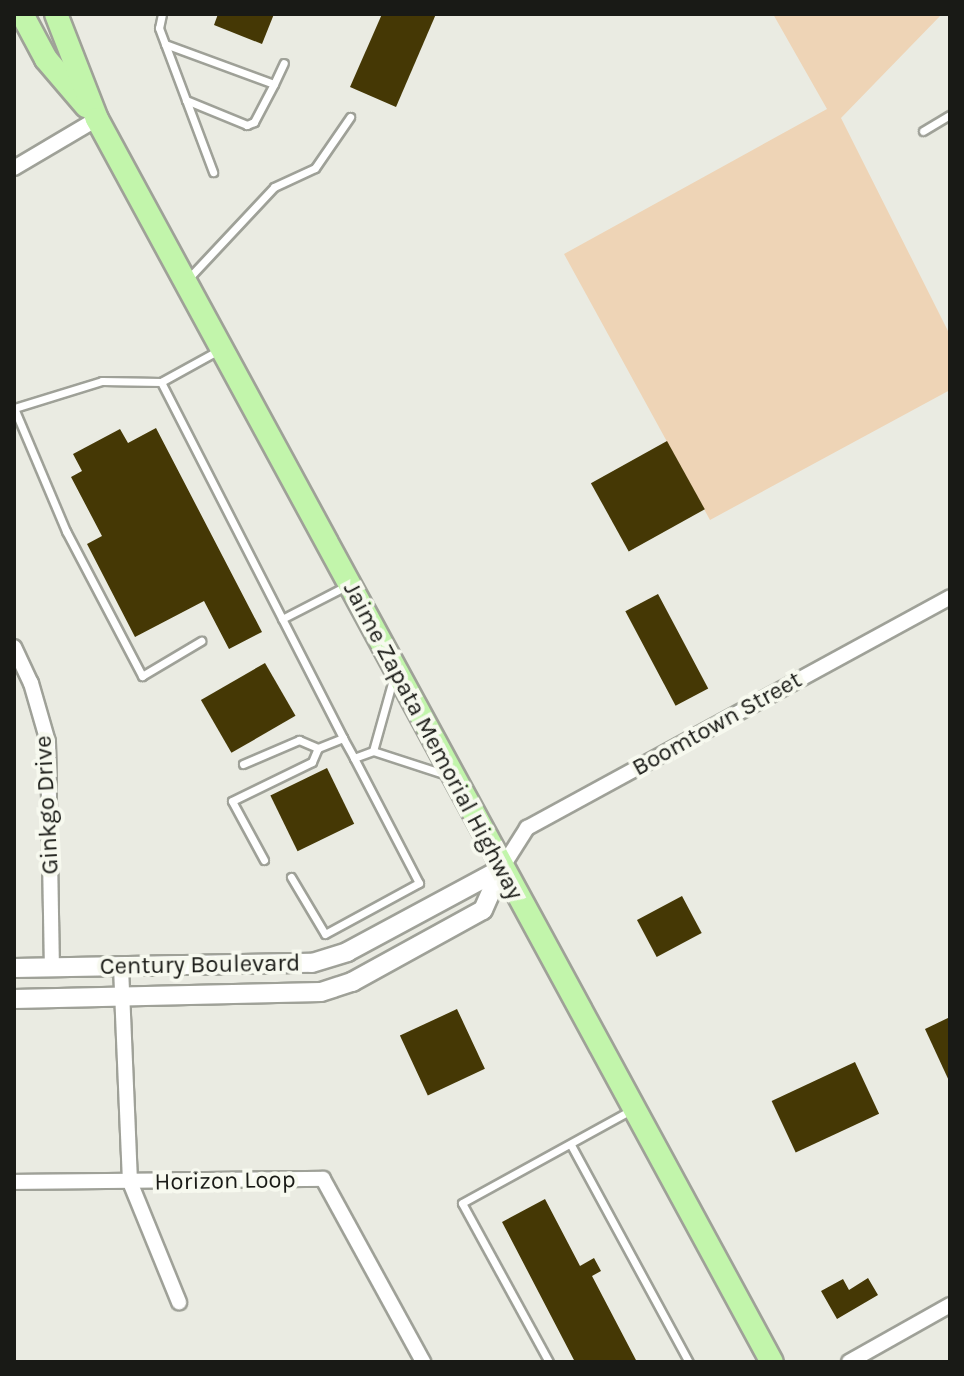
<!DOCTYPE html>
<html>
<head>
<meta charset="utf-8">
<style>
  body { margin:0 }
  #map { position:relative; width:964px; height:1376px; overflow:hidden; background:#eaebe2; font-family:Karla,sans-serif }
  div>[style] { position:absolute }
  .green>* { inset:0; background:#eed4b6 }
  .building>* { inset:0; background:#453805; transform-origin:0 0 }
  .roads { filter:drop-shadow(2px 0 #9fa198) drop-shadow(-2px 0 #9fa198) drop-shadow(0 2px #9fa198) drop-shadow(0 -2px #9fa198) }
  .service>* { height:7px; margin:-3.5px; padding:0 3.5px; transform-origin:3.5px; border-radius:3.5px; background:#fff }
  .minor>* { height:14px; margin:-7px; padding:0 7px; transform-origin:7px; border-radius:7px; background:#fff }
  .tertiary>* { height:18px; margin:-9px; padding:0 9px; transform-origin:9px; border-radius:9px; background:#fff }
  .primary>* { height:22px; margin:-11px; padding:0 11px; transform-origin:11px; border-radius:11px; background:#c2f5ab }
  span { translate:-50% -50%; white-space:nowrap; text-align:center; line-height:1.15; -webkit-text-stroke:8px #f7f9ef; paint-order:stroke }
  .street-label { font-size:24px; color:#191a16 }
  .frame { position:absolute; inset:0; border:16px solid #191a16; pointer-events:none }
</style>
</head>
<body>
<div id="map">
  <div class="green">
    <i style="clip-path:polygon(773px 14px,942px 14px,841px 118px,950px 335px,950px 390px,710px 520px,564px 254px,827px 109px)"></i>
  </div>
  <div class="building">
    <i style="clip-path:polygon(218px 14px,274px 14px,262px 44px,214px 25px)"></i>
    <i style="clip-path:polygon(382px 14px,436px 14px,396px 107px,350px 87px)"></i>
    <i style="clip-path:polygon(156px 428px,262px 632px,229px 649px,204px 601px,135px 637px,87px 544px,102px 536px,71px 477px,82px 471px,73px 454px,120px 429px,128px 443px)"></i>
    <i style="left:667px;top:441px;width:78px;height:87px;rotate:61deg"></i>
    <i style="left:658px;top:594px;width:107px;height:37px;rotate:62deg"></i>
    <i style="left:265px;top:663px;width:61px;height:74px;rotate:60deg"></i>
    <i style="left:327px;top:768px;width:62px;height:63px;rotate:64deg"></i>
    <i style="left:682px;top:896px;width:42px;height:51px;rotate:62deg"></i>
    <i style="left:457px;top:1009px;width:66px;height:63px;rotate:65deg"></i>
    <i style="clip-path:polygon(950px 1017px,950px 1083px,925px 1029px)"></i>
    <i style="left:855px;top:1062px;width:57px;height:92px;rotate:65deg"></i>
    <i style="clip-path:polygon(545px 1199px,580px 1266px,594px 1258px,601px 1271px,592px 1276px,637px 1362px,575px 1362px,502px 1222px)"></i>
    <i style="clip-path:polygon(868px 1278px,878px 1295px,837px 1319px,821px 1291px,843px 1279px,849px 1290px)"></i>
  </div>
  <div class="roads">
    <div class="service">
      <i style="left:162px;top:14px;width:14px;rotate:102deg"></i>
      <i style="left:159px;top:28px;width:154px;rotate:69.4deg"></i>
      <i style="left:165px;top:44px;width:116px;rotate:20.2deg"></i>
      <i style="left:274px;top:84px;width:43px;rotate:117.8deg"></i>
      <i style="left:254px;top:122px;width:8px;rotate:157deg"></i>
      <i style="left:247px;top:125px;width:66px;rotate:-157.7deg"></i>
      <i style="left:274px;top:84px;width:23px;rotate:-65deg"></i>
      <i style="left:923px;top:131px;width:31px;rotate:-31deg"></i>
      <i style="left:187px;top:280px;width:127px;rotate:-46.9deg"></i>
      <i style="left:274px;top:187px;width:45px;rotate:-24.9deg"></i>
      <i style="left:315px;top:168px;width:62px;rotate:-55.5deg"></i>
      <i style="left:219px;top:350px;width:66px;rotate:151.1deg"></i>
      <i style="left:161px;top:382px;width:400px;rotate:62.9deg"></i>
      <i style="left:343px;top:738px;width:23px;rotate:61deg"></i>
      <i style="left:354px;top:758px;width:20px;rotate:-20deg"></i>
      <i style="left:373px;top:751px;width:78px;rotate:18deg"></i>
      <i style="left:161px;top:382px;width:59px;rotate:-179deg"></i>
      <i style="left:102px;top:381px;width:92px;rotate:162.9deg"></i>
      <i style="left:14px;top:408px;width:134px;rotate:67.1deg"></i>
      <i style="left:66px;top:531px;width:164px;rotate:62.3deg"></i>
      <i style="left:142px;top:676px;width:69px;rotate:-30.7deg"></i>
      <i style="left:282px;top:619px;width:74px;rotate:-27.3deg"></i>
      <i style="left:373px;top:751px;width:78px;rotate:-74.4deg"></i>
      <i style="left:243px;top:764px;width:61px;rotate:-23.2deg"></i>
      <i style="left:299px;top:740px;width:21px;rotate:23deg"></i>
      <i style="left:318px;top:748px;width:27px;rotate:-22deg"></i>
      <i style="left:264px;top:860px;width:67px;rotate:-118.5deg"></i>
      <i style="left:232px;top:801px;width:89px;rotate:-26deg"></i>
      <i style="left:312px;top:762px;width:15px;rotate:-67deg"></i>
      <i style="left:291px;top:877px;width:66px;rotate:59.2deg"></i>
      <i style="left:325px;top:934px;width:107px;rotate:-28.5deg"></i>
      <i style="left:419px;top:883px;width:141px;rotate:-117.5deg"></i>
      <i style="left:571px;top:1145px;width:247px;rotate:61.5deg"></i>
      <i style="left:549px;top:1362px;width:181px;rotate:-118.7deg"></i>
      <i style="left:462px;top:1203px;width:193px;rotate:-28.8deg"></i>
    </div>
    <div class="minor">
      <i style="left:14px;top:168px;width:96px;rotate:-30.6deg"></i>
      <i style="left:14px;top:647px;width:40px;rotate:65deg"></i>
      <i style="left:31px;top:683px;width:61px;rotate:73.9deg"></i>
      <i style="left:48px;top:742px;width:226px;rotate:89deg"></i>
      <i style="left:501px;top:869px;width:49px;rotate:-57.6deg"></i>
      <i style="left:527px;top:828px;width:482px;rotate:-28.6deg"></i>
      <i style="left:121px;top:967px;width:215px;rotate:87.6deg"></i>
      <i style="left:130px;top:1182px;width:130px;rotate:67.8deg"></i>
      <i style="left:14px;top:1182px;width:309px;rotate:-0.6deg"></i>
      <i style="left:323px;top:1179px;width:209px;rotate:61.3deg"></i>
      <i style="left:849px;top:1362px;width:116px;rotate:-29.4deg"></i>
    </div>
    <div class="tertiary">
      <i style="left:14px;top:968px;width:298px;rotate:-1deg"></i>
      <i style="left:312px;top:963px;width:37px;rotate:-17deg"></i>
      <i style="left:347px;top:952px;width:175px;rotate:-28.3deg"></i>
      <i style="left:14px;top:999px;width:307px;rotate:-1.3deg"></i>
      <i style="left:321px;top:992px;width:33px;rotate:-18deg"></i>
      <i style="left:352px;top:982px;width:149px;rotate:-28.8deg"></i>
      <i style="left:483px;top:910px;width:45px;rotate:-66.3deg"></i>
    </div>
    <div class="primary">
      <i style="left:22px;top:14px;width:51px;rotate:61.9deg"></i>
      <i style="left:46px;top:59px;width:62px;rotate:49.6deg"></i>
      <i style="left:56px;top:14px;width:113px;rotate:68.7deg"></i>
      <i style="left:97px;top:119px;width:1414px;rotate:61.5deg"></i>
    </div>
  </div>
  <div class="street-label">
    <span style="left:717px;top:724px;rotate:-29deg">Boomtown Street</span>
    <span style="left:433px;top:741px;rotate:62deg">Jaime Zapata Memorial Highway</span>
    <span style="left:47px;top:805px;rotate:-93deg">Ginkgo Drive</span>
    <span style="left:200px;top:965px;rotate:-1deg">Century Boulevard</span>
    <span style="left:225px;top:1181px;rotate:-1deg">Horizon Loop</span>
  </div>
  <div class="frame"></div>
</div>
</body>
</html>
